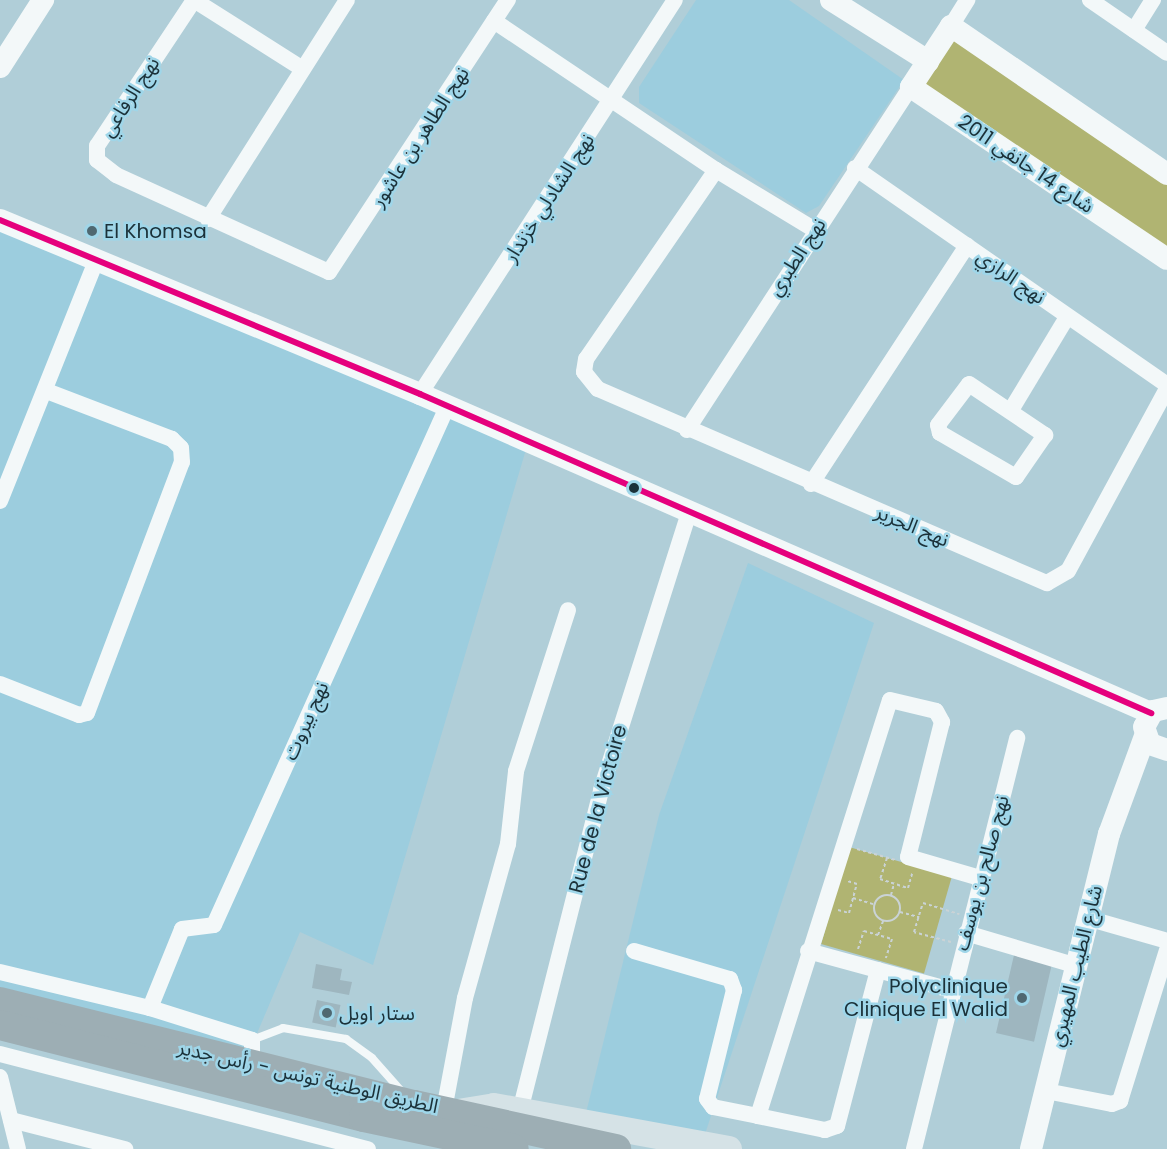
<!DOCTYPE html>
<html>
<head>
<meta charset="utf-8">
<style>
  body { margin:0 }
  #map { position:relative; width:1167px; height:1149px; overflow:hidden; background:#b0ced8; font-family:Poppins,"Noto Sans Arabic",sans-serif }
  div>[style] { position:absolute }
  .built>* { inset:0; background:#9ccdde }
  .green>* { inset:0; background:#b0b472; transform-origin:0 0 }
  .building>* { inset:0; background:#9eb6bf; transform-origin:0 0 }
  .path>* { height:2px; margin-top:-1px; transform-origin:0; background:repeating-linear-gradient(90deg,#cad3d6 0 3px,transparent 0 6px) }
  .path>.ring { margin:-1px; padding:0; box-sizing:content-box; background:none; border:2px solid #cad3d6; border-radius:50% }
  .lane>* { height:8px; margin:-4px; padding:0 4px; transform-origin:4px; border-radius:4px; background:#f3f8f9 }
  .street>* { height:16px; margin:-8px; padding:0 8px; transform-origin:8px; border-radius:8px; background:#f3f8f9 }
  .secondary>* { height:22px; margin:-11px; padding:0 11px; transform-origin:11px; border-radius:11px; background:#f3f8f9 }
  .primary>* { height:26px; margin:-13px; padding:0 13px; transform-origin:13px; border-radius:13px; background:#d5e2e6 }
  .highway>* { height:30px; margin:-15px; padding:0 15px; transform-origin:15px; border-radius:15px; background:#9daeb4 }
  .bus-1>* { height:6px; margin:-3px; padding:0 3px; transform-origin:3px; border-radius:3px; background:#e5007d }
  .dots>* { width:16px; height:16px; translate:-50% -50%; box-sizing:border-box; border:3px solid #9fd6e9; border-radius:50% }
  span { translate:-50% -50%; white-space:nowrap; text-align:center; line-height:1.15; -webkit-text-stroke:5px #9fd6e9; paint-order:stroke }
  .street-label { font-size:20px; color:#1b3139 }
  .poi-label { font-size:20px; color:#1b3139 }
  .left { translate:0 -50%; text-align:left }
  .right { translate:-100% -50%; text-align:right }
</style>
</head>
<body>
<div id="map">
  <div class="built">
    <i style="clip-path:polygon(696px 0,789px 0,904px 80px,819px 206px,806px 213px,639px 103px,639px 87px)"></i>
    <i style="clip-path:polygon(0 213px,530px 436px,373px 965px,300px 932px,250px 1050px,0 989px)"></i>
    <i style="clip-path:polygon(748px 563px,874px 623px,704px 1137px,585px 1117px,659px 815px)"></i>
  </div>
  <div class="green">
    <i style="clip-path:polygon(949px 28px,1167px 176px,1167px 256px,917px 84px)"></i>
    <i style="left:849px;top:847px;width:107px;height:101px;rotate:16deg"></i>
  </div>
  <div class="building">
    <i style="left:1014px;top:955px;width:39px;height:80px;rotate:13deg"></i>
    <i style="clip-path:polygon(316px 964px,342px 969px,340px 980px,352px 982px,349px 995px,312px 988px)"></i>
    <i style="left:317px;top:1000px;width:24px;height:23px;rotate:12deg"></i>
  </div>
  <div class="path">
    <i style="left:857px;top:849px;width:40px;rotate:16deg"></i>
    <i style="left:887px;top:858px;width:22px;rotate:108deg"></i>
    <i style="left:880px;top:879px;width:29px;rotate:18deg"></i>
    <i style="left:908px;top:888px;width:15px;rotate:-74deg"></i>
    <i class="ring" style="left:874px;top:895px;width:24px;height:24px"></i>
    <i style="left:891px;top:895px;width:11px;rotate:-75deg"></i>
    <i style="left:853px;top:898px;width:21px;rotate:17deg"></i>
    <i style="left:838px;top:910px;width:11px;rotate:15deg"></i>
    <i style="left:849px;top:913px;width:30px;rotate:-75deg"></i>
    <i style="left:857px;top:884px;width:10px;rotate:-163deg"></i>
    <i style="left:900px;top:912px;width:20px;rotate:15deg"></i>
    <i style="left:878px;top:935px;width:15px;rotate:-70deg"></i>
    <i style="left:951px;top:942px;width:38px;rotate:-165deg"></i>
    <i style="left:914px;top:932px;width:30px;rotate:-73deg"></i>
    <i style="left:923px;top:903px;width:38px;rotate:17deg"></i>
    <i style="left:858px;top:949px;width:19px;rotate:-72deg"></i>
    <i style="left:864px;top:931px;width:29px;rotate:16deg"></i>
    <i style="left:892px;top:939px;width:20px;rotate:108deg"></i>
  </div>
  <div class="lane">
    <i style="left:252px;top:1040px;width:33px;rotate:-21deg"></i>
    <i style="left:283px;top:1028px;width:64px;rotate:9.9deg"></i>
    <i style="left:346px;top:1039px;width:32px;rotate:36deg"></i>
    <i style="left:372px;top:1058px;width:48px;rotate:48.4deg"></i>
  </div>
  <div class="street">
    <i style="left:194px;top:0;width:175px;rotate:123.6deg"></i>
    <i style="left:97px;top:146px;width:14px;rotate:90deg"></i>
    <i style="left:97px;top:160px;width:24px;rotate:38deg"></i>
    <i style="left:116px;top:175px;width:234px;rotate:24.5deg"></i>
    <i style="left:329px;top:272px;width:326px;rotate:-56.7deg"></i>
    <i style="left:194px;top:0;width:127px;rotate:32.4deg"></i>
    <i style="left:1090px;top:0;width:93px;rotate:34.5deg"></i>
    <i style="left:494px;top:21px;width:267px;rotate:33.9deg"></i>
    <i style="left:716px;top:170px;width:116px;rotate:31.2deg"></i>
    <i style="left:951px;top:26px;width:31px;rotate:-58deg"></i>
    <i style="left:1134px;top:30px;width:36px;rotate:-58deg"></i>
    <i style="left:855px;top:168px;width:380px;rotate:34.8deg"></i>
    <i style="left:716px;top:170px;width:229px;rotate:124.5deg"></i>
    <i style="left:586px;top:359px;width:13px;rotate:99deg"></i>
    <i style="left:584px;top:372px;width:22px;rotate:51deg"></i>
    <i style="left:598px;top:389px;width:489px;rotate:23.4deg"></i>
    <i style="left:1047px;top:583px;width:24px;rotate:-30deg"></i>
    <i style="left:1068px;top:571px;width:207px;rotate:-61.5deg"></i>
    <i style="left:208px;top:219px;width:259px;rotate:-57.6deg"></i>
    <i style="left:969px;top:384px;width:92px;rotate:33.9deg"></i>
    <i style="left:1045px;top:435px;width:51px;rotate:124.6deg"></i>
    <i style="left:1016px;top:477px;width:88px;rotate:-149.9deg"></i>
    <i style="left:940px;top:433px;width:8px;rotate:-104deg"></i>
    <i style="left:938px;top:425px;width:51px;rotate:-52.9deg"></i>
    <i style="left:420px;top:394px;width:469px;rotate:-57.1deg"></i>
    <i style="left:1011px;top:410px;width:109px;rotate:-58.9deg"></i>
    <i style="left:687px;top:430px;width:410px;rotate:-56.9deg"></i>
    <i style="left:811px;top:484px;width:285px;rotate:-56.8deg"></i>
    <i style="left:0;top:501px;width:261px;rotate:-68.2deg"></i>
    <i style="left:0;top:684px;width:85px;rotate:21.4deg"></i>
    <i style="left:79px;top:715px;width:8px;rotate:-14deg"></i>
    <i style="left:87px;top:713px;width:268px;rotate:-69.3deg"></i>
    <i style="left:182px;top:462px;width:14px;rotate:-94deg"></i>
    <i style="left:181px;top:448px;width:13px;rotate:-135deg"></i>
    <i style="left:172px;top:439px;width:135px;rotate:-159.1deg"></i>
    <i style="left:1087px;top:918px;width:83px;rotate:16deg"></i>
    <i style="left:966px;top:933px;width:113px;rotate:16.5deg"></i>
    <i style="left:634px;top:951px;width:100px;rotate:16.3deg"></i>
    <i style="left:730px;top:979px;width:12px;rotate:70deg"></i>
    <i style="left:734px;top:990px;width:112px;rotate:103.9deg"></i>
    <i style="left:707px;top:1099px;width:10px;rotate:53deg"></i>
    <i style="left:713px;top:1107px;width:46px;rotate:11.3deg"></i>
    <i style="left:808px;top:951px;width:148px;rotate:15.3deg"></i>
    <i style="left:878px;top:970px;width:161px;rotate:104.7deg"></i>
    <i style="left:837px;top:1126px;width:13px;rotate:162deg"></i>
    <i style="left:825px;top:1130px;width:68px;rotate:-168.2deg"></i>
    <i style="left:758px;top:1116px;width:436px;rotate:-72.4deg"></i>
    <i style="left:890px;top:700px;width:47px;rotate:13.4deg"></i>
    <i style="left:936px;top:711px;width:13px;rotate:61deg"></i>
    <i style="left:942px;top:722px;width:139px;rotate:104.1deg"></i>
    <i style="left:908px;top:857px;width:75px;rotate:16.3deg"></i>
    <i style="left:0;top:972px;width:154px;rotate:13.5deg"></i>
    <i style="left:150px;top:1008px;width:107px;rotate:17.4deg"></i>
    <i style="left:252px;top:1040px;width:25px;rotate:90deg"></i>
    <i style="left:150px;top:1008px;width:85px;rotate:-67.9deg"></i>
    <i style="left:182px;top:929px;width:32px;rotate:-7deg"></i>
    <i style="left:214px;top:925px;width:568px;rotate:-65.78deg"></i>
    <i style="left:0;top:1054px;width:380px;rotate:14.5deg"></i>
    <i style="left:0;top:1077px;width:74px;rotate:76deg"></i>
    <i style="left:1046px;top:1091px;width:67px;rotate:11.1deg"></i>
    <i style="left:1112px;top:1104px;width:9px;rotate:-21deg"></i>
    <i style="left:1120px;top:1101px;width:158px;rotate:-72.7deg"></i>
    <i style="left:444px;top:1110px;width:114px;rotate:-79.4deg"></i>
    <i style="left:465px;top:998px;width:160px;rotate:-74.4deg"></i>
    <i style="left:508px;top:844px;width:73px;rotate:-83.7deg"></i>
    <i style="left:516px;top:771px;width:169px;rotate:-72.1deg"></i>
    <i style="left:520px;top:1111px;width:331px;rotate:-75.8deg"></i>
    <i style="left:601px;top:790px;width:292px;rotate:-72.4deg"></i>
    <i style="left:11px;top:1120px;width:118px;rotate:14.3deg"></i>
    <i style="left:914px;top:1149px;width:424px;rotate:-75.9deg"></i>
  </div>
  <div class="secondary">
    <i style="left:831px;top:0;width:115px;rotate:32.2deg"></i>
    <i style="left:0;top:67px;width:80px;rotate:-57.3deg"></i>
    <i style="left:1167px;top:174px;width:262px;rotate:-145.6deg"></i>
    <i style="left:951px;top:26px;width:73px;rotate:123.3deg"></i>
    <i style="left:911px;top:87px;width:308px;rotate:33.9deg"></i>
    <i style="left:0;top:220px;width:455px;rotate:22.5deg"></i>
    <i style="left:420px;top:394px;width:798px;rotate:23.58deg"></i>
    <i style="left:1167px;top:708px;width:14px;rotate:168deg"></i>
    <i style="left:1153px;top:711px;width:18px;rotate:119deg"></i>
    <i style="left:1144px;top:727px;width:18px;rotate:71deg"></i>
    <i style="left:1150px;top:744px;width:18px;rotate:19deg"></i>
    <i style="left:1031px;top:1149px;width:325px;rotate:-76.1deg"></i>
    <i style="left:1109px;top:834px;width:104px;rotate:-69.8deg"></i>
  </div>
  <div class="primary">
    <i style="left:458px;top:1112px;width:36px;rotate:-9deg"></i>
    <i style="left:494px;top:1106px;width:239px;rotate:10.4deg"></i>
  </div>
  <div class="highway">
    <i style="left:0;top:1002px;width:427px;rotate:14deg"></i>
    <i style="left:414px;top:1105px;width:207px;rotate:12.3deg"></i>
    <i style="left:0;top:1025px;width:375px;rotate:14.2deg"></i>
    <i style="left:364px;top:1117px;width:153px;rotate:12deg"></i>
  </div>
  <div class="bus-1">
    <i style="left:0;top:220px;width:455px;rotate:22.5deg"></i>
    <i style="left:420px;top:394px;width:798px;rotate:23.58deg"></i>
  </div>
  <div class="dots">
    <i style="left:92px;top:231px;background:#4f6871"></i>
    <i style="left:634px;top:488px;background:#1b3139"></i>
    <i style="left:1022px;top:998px;background:#4f6871"></i>
    <i style="left:327px;top:1013px;background:#4f6871"></i>
  </div>
  <div class="street-label">
    <span style="left:130px;top:97px;rotate:-57deg">نهج الرفاعي</span>
    <span style="left:420px;top:137px;rotate:-57deg">نهج الطاهر بن عاشور</span>
    <span style="left:1026px;top:164px;rotate:34deg">شارع 14 جانفي 2011</span>
    <span style="left:549px;top:198px;rotate:-57deg">نهج الشادلي خزندار</span>
    <span style="left:797px;top:257px;rotate:-57deg">نهج الطبري</span>
    <span style="left:1011px;top:277px;rotate:35deg">نهج الرازي</span>
    <span style="left:912px;top:526px;rotate:23deg">نهج الجرير</span>
    <span style="left:306px;top:721px;rotate:-66deg">نهج بيروت</span>
    <span style="left:598px;top:809px;rotate:-75deg">Rue de la Victoire</span>
    <span style="left:982px;top:873px;rotate:-75deg">نهج صالح بن يوسف</span>
    <span style="left:1076px;top:966px;rotate:-76deg">شارع الطيب المهيري</span>
    <span style="left:308px;top:1077px;rotate:13deg">الطريق الوطنية تونس - رأس جدير</span>
  </div>
  <div class="poi-label">
    <span class="left" style="left:104px;top:231px">El Khomsa</span>
    <span class="right" style="left:1008px;top:998px">Polyclinique<br>Clinique El Walid</span>
    <span class="left" style="left:339px;top:1013px">ستار اويل</span>
  </div>
</div>
</body>
</html>
